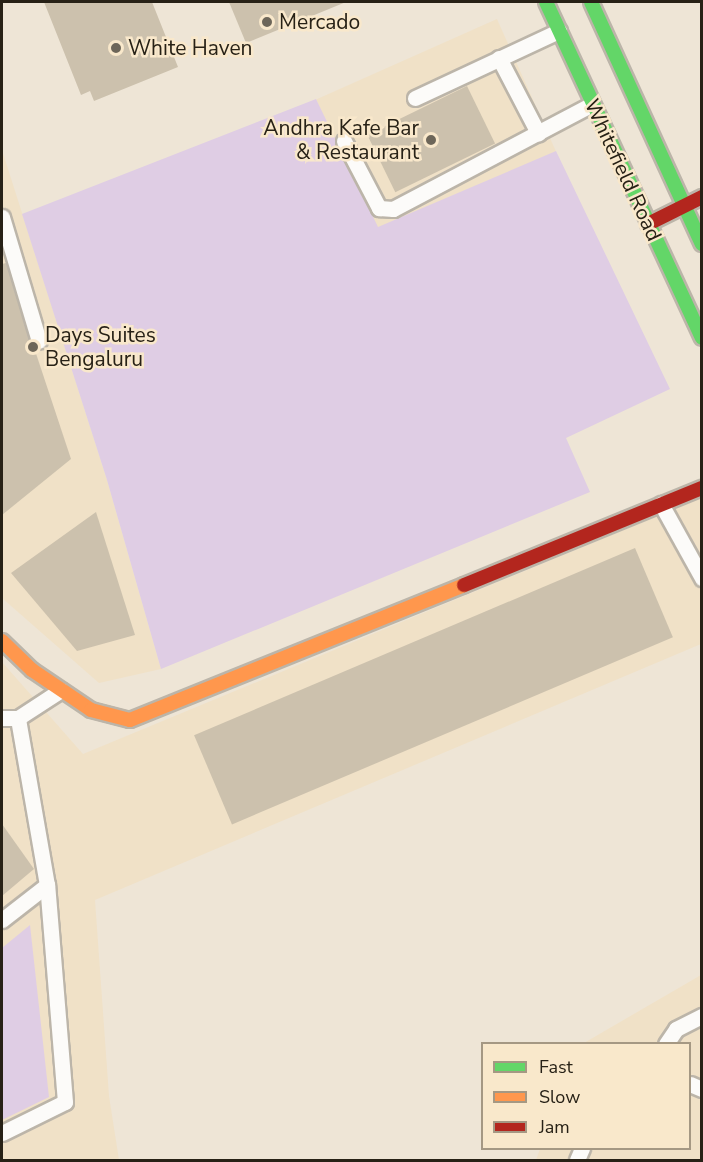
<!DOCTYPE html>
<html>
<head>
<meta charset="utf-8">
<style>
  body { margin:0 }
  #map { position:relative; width:703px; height:1162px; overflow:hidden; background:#eee5d6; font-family:"Nunito Sans",sans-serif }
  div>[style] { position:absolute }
  .built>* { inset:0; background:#f0e1c7; transform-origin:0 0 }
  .green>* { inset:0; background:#dfcde4 }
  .building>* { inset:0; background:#ccc1ad; transform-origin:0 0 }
  .roads { filter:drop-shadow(2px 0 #bcb5a9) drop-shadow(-2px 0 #bcb5a9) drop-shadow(0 2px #bcb5a9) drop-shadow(0 -2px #bcb5a9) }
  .lane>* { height:15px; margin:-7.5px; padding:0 7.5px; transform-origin:7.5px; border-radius:7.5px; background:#fcfbf9 }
  .fast>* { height:14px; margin:-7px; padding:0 7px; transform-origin:7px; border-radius:7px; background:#63d668 }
  .slow>* { height:14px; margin:-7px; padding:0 7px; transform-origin:7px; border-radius:7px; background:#ff974d }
  .jam>* { height:14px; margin:-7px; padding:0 7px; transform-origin:7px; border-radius:7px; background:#b3261e }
  .dots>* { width:16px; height:16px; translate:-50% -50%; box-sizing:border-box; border:3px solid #f9e8cb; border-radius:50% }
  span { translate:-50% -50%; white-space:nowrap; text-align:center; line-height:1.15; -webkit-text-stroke:5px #f9e8cb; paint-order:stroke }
  .poi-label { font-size:21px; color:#272116 }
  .left { translate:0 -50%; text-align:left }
  .right { translate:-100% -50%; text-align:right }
  .street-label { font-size:21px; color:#272116 }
  .frame { position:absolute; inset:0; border:3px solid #272116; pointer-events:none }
  .legend { position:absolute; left:481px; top:1042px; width:210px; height:108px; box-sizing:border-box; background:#f9e8cb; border:2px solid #a59883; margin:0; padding:8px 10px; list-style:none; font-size:18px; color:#272116 }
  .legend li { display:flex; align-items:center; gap:12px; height:30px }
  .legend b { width:30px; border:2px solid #a59883 }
</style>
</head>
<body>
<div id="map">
  <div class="built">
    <i style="left:497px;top:19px;width:145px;height:198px;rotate:66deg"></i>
    <i style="clip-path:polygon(2px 150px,107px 480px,161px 669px,99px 683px,2px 598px)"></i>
    <i style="clip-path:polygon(701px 498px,701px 644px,95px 900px,109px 1096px,119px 1160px,2px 1160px,2px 662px,83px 754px)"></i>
    <i style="clip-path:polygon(701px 975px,701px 1160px,536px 1160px,540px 1149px,690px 1148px,690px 1044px,584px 1043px)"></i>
  </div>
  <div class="green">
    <i style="clip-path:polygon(316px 99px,378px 227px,556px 151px,670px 389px,566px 438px,590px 492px,161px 669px,107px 480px,22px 214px)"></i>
    <i style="clip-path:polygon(30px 925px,49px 1097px,2px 1120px,2px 948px)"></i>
  </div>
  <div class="building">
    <i style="clip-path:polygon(44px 2px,152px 2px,178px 67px,94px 101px,90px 91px,81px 95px)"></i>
    <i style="clip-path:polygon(229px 2px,346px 2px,246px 43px)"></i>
    <i style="left:467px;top:86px;width:64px;height:111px;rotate:64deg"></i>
    <i style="clip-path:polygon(6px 263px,71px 459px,2px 515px,2px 264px)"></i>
    <i style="clip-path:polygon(96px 512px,135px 635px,77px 651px,11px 573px)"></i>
    <i style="left:635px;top:548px;width:97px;height:479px;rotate:67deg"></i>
    <i style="clip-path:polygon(2px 824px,34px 869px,2px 896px)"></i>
  </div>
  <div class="roads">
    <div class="lane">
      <i style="left:499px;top:58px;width:85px;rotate:62.5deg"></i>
      <i style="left:415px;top:98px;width:159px;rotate:-25deg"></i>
      <i style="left:344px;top:141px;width:76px;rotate:62.4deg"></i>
      <i style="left:379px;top:208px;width:14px;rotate:4deg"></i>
      <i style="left:393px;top:209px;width:225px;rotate:-27.8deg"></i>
      <i style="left:2px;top:217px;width:129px;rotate:73.4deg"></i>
      <i style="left:661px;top:504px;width:85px;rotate:61deg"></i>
      <i style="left:2px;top:718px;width:16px"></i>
      <i style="left:18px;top:718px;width:51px;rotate:-33.1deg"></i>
      <i style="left:2px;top:920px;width:57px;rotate:-37.9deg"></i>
      <i style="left:666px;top:1044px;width:18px;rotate:-56deg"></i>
      <i style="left:676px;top:1029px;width:29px;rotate:-27deg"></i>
      <i style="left:690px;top:1084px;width:13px;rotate:23deg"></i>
      <i style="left:2px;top:1133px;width:70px;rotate:-26.2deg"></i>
      <i style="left:65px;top:1102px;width:218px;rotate:-94.7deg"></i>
      <i style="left:47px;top:885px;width:169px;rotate:-99.9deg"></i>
      <i style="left:577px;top:1160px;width:13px;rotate:-67deg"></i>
    </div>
    <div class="fast">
      <i style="left:546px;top:2px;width:370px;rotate:65.1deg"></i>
      <i style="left:591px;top:2px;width:266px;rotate:65.4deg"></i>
    </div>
    <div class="slow">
      <i style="left:2px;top:641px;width:42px;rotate:44deg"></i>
      <i style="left:32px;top:670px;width:71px;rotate:34.1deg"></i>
      <i style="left:91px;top:710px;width:40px;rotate:14.4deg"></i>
      <i style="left:130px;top:720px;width:360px;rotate:-22deg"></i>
    </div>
    <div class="jam">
      <i style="left:648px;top:224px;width:60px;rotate:-26.6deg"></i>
      <i style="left:464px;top:585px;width:257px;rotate:-22.2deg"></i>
    </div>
  </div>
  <div class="dots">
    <i style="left:267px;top:22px;background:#6d6659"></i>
    <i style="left:116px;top:48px;background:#6d6659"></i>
    <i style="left:431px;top:140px;background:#6d6659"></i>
    <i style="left:33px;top:347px;background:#6d6659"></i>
  </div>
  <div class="poi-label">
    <span class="left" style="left:279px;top:22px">Mercado</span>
    <span class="left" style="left:128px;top:48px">White Haven</span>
    <span class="right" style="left:419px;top:140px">Andhra Kafe Bar<br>&amp; Restaurant</span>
    <span class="left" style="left:45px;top:347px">Days Suites<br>Bengaluru</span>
  </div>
  <div class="street-label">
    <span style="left:623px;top:170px;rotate:65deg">Whitefield Road</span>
  </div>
  <div class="frame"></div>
  <ul class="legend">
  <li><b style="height:8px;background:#63d668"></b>Fast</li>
  <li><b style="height:8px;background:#ff974d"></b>Slow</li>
  <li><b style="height:8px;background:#b3261e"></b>Jam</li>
  </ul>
</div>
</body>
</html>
